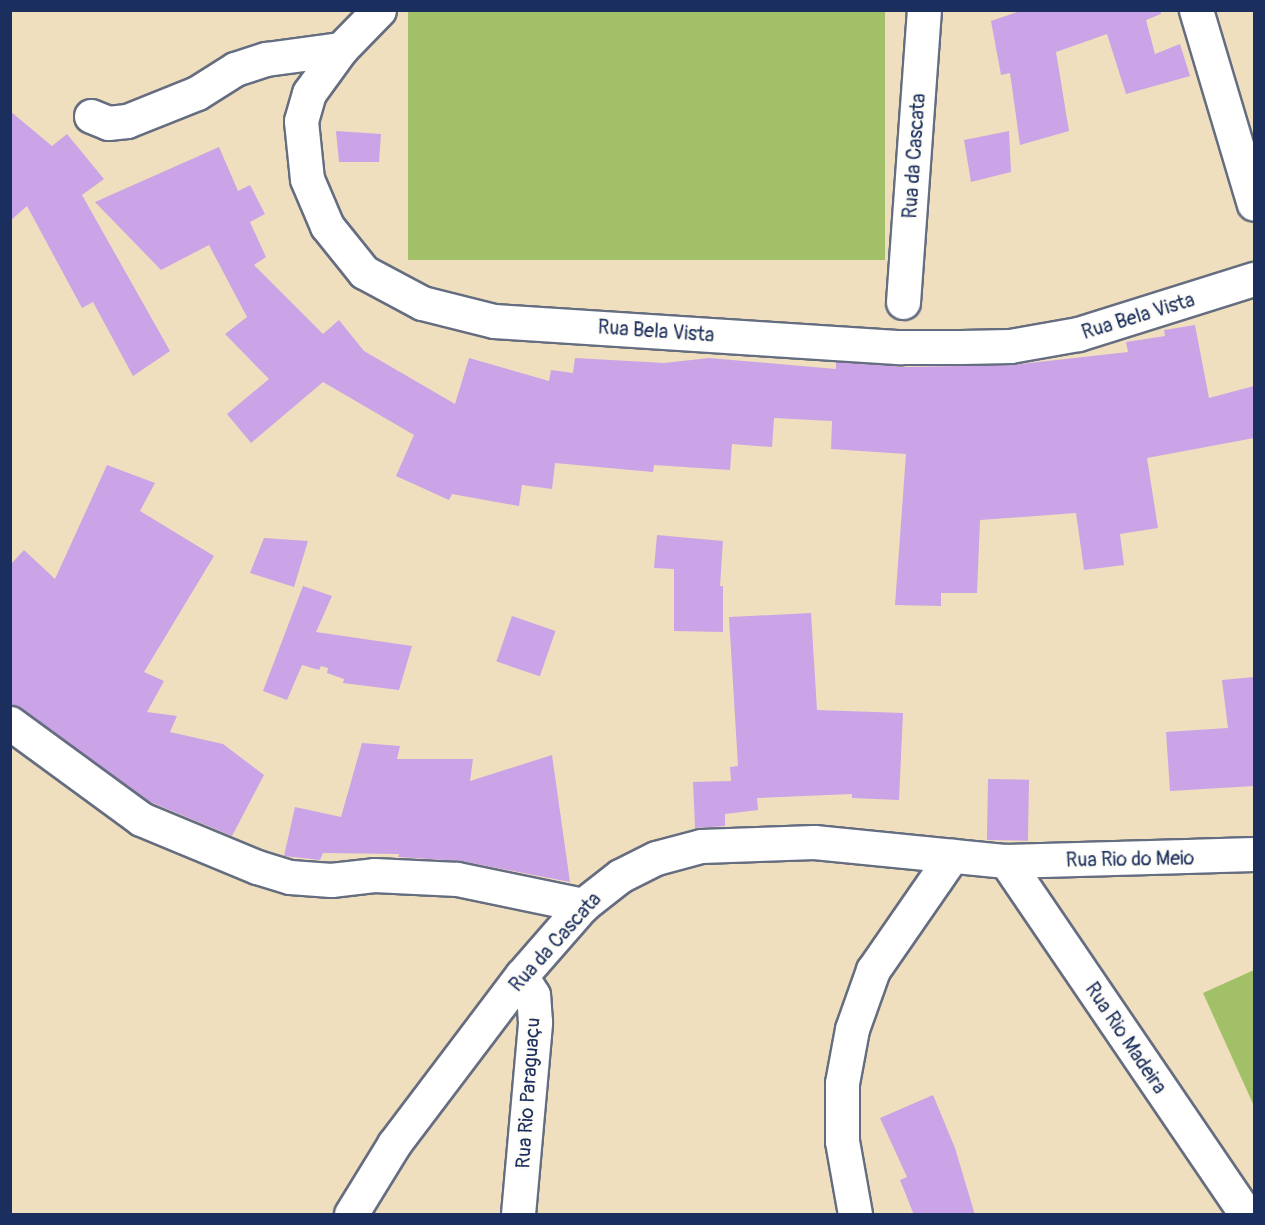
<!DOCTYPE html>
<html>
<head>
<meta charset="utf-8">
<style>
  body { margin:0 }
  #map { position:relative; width:1265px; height:1225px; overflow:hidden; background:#efdfbe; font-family:Pangolin,sans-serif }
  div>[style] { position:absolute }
  .green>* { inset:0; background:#a2c068; transform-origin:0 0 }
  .building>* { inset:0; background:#caa4e6; transform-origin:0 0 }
  .roads { filter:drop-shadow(2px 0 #656d80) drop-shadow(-2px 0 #656d80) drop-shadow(0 2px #656d80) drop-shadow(0 -2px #656d80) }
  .minor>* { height:33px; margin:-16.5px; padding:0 16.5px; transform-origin:16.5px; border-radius:16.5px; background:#fff }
  .major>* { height:33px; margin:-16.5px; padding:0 16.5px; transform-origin:16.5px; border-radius:16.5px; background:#fff }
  span { translate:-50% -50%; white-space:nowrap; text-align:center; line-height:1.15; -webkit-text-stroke:4.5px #fdfcf7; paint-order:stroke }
  .street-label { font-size:20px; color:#1b2f5e }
  .frame { position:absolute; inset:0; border:12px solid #1b2f5e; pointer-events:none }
</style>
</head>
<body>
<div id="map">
  <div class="green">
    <i style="left:408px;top:11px;width:477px;height:249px"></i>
    <i style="clip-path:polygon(1254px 970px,1254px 1106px,1203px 993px)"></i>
  </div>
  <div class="building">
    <i style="clip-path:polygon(1023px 10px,1160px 10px,1161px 14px,1146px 20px,1155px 54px,1180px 44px,1190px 76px,1126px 94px,1107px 34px,1056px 52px,1069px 131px,1020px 145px,1010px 73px,1001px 75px,991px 21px)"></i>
    <i style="clip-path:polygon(10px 111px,52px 146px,67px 134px,104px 179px,82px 195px,170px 351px,133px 376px,93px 302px,82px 308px,27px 206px,10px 221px)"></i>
    <i style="clip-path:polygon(336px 131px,381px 134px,379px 162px,339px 162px)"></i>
    <i style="clip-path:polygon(1009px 131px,1011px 172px,971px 182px,964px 140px)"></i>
    <i style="clip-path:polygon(219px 147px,238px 191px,250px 185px,265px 214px,250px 222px,266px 257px,254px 265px,323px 334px,339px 320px,364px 351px,455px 404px,469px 358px,549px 381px,551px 370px,573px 373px,575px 358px,664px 363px,709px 358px,836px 369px,836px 362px,906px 367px,1011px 365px,1128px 352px,1126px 342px,1165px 336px,1164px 330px,1195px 325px,1209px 398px,1254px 386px,1254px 438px,1147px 458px,1158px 528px,1120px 534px,1124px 565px,1084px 570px,1076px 513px,980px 520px,977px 593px,941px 593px,941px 606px,895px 605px,906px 454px,831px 449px,832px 421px,774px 418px,772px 447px,732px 444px,730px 470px,654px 465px,653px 472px,555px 463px,552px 489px,522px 485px,519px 506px,452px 494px,449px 500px,396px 476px,414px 435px,323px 382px,251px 443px,227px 414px,269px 379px,225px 334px,247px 317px,209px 245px,161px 270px,95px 202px)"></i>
    <i style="clip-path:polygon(107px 465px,155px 483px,140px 511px,214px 556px,144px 672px,164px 681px,147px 712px,177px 716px,170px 732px,223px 744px,264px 775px,232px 836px,148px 801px,21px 708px,10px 705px,10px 565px,24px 550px,55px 579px)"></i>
    <i style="clip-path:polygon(657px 535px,723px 541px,720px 586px,723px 586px,723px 632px,674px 631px,674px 569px,654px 568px)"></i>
    <i style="clip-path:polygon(264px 538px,308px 541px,294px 587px,250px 573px)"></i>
    <i style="clip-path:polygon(303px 586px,332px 596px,316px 632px,412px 646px,399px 690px,343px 683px,344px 679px,327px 673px,328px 668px,321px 666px,319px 670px,302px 665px,287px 700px,263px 691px)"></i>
    <i style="clip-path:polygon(811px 613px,817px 710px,903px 713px,899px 800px,852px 798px,852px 794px,757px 798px,758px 810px,725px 814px,725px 826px,695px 828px,693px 782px,731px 781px,730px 767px,738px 766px,729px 617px)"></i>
    <i style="left:512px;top:616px;width:46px;height:48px;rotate:19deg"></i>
    <i style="clip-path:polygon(1254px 677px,1254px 786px,1170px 791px,1166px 732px,1228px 728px,1222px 680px)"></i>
    <i style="clip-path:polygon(362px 743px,400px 746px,397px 759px,473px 759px,470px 781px,552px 755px,570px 882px,461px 861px,398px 857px,399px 854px,323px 853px,320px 860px,284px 856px,295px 807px,341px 817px)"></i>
    <i style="left:988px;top:779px;width:41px;height:61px;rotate:1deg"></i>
    <i style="clip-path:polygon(933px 1095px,955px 1148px,975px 1215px,914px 1215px,900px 1180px,907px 1177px,880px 1118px)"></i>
  </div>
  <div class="roads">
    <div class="minor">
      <i style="left:379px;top:10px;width:54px;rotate:134.3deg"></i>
      <i style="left:341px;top:49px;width:54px;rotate:126deg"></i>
      <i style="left:309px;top:93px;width:29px;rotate:106deg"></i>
      <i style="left:301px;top:121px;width:58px;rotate:84.1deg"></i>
      <i style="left:307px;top:179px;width:51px;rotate:66.9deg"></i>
      <i style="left:327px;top:226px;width:59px;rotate:51.2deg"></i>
      <i style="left:364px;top:272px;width:66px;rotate:28.1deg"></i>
      <i style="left:422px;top:303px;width:74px;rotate:14deg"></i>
      <i style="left:494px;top:321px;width:407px;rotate:3.7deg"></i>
      <i style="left:900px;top:347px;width:60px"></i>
      <i style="left:960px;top:347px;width:50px;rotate:-1.1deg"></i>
      <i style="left:1010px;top:346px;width:69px;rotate:-10deg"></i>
      <i style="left:1078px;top:334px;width:184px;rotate:-17.4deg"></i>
      <i style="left:1196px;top:10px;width:202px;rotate:73.4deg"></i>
      <i style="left:91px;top:116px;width:18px;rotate:22deg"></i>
      <i style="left:108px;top:123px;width:19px;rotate:-6deg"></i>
      <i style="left:127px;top:121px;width:75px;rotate:-21.8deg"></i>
      <i style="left:197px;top:93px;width:45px;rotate:-32.3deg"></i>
      <i style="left:235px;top:69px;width:33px;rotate:-18deg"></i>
      <i style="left:266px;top:59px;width:76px;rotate:-7.6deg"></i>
      <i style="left:903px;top:302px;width:293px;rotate:-85.9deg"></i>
      <i style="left:10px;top:723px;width:162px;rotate:36.2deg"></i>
      <i style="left:141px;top:819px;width:126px;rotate:22.5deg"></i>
      <i style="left:257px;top:867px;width:34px;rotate:17deg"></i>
      <i style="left:290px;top:877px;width:41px;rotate:4.2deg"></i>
      <i style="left:331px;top:880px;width:43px;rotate:-6.6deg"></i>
      <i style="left:374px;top:875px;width:83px;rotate:2.8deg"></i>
      <i style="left:457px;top:879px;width:129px;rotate:11.7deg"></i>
      <i style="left:1006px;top:861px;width:427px;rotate:55.8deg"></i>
      <i style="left:518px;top:1214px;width:193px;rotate:-84.9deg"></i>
      <i style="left:535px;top:1022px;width:27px;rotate:-94deg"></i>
      <i style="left:533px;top:995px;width:22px;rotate:-122deg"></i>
      <i style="left:855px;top:1214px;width:74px;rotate:-100.1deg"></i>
      <i style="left:842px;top:1141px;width:58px;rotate:-90deg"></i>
      <i style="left:842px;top:1083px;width:55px;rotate:-79.5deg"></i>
      <i style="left:852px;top:1029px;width:63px;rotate:-70.4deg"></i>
      <i style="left:873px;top:970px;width:139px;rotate:-55.3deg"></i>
    </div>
    <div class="major">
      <i style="left:351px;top:1214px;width:82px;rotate:-58.4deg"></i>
      <i style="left:394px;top:1144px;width:211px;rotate:-52.9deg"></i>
      <i style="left:521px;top:976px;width:94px;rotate:-48.9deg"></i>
      <i style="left:583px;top:905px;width:47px;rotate:-38.1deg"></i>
      <i style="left:620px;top:876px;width:40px;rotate:-26.6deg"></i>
      <i style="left:656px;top:858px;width:47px;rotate:-14.9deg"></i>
      <i style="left:701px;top:846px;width:113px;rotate:-2deg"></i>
      <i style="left:814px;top:842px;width:193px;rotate:5.7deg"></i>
      <i style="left:1006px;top:861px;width:248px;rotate:-1.6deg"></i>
    </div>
  </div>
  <div class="street-label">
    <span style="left:914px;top:156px;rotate:-86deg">Rua da Cascata</span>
    <span style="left:1138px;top:316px;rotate:-17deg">Rua Bela Vista</span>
    <span style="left:656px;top:331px;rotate:4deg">Rua Bela Vista</span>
    <span style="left:1130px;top:859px;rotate:-1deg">Rua Rio do Meio</span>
    <span style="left:555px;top:942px;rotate:-48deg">Rua da Cascata</span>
    <span style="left:1126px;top:1038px;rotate:56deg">Rua Rio Madeira</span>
    <span style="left:528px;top:1093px;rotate:-86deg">Rua Rio Paraguaçu</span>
  </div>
  <div class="frame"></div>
</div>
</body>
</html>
